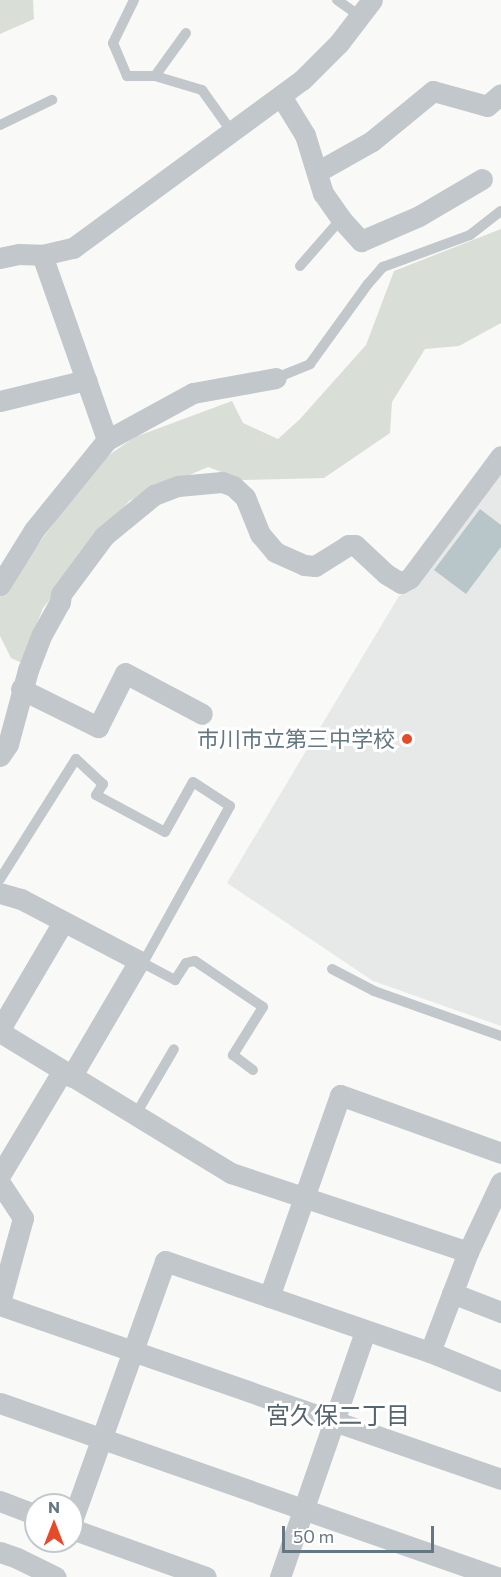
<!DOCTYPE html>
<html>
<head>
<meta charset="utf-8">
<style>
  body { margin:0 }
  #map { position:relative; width:501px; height:1577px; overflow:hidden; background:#f9f9f7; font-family:Commissioner,"Noto Sans JP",sans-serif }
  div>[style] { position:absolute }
  .built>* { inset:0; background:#e7e9e8 }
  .green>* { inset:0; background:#d9ded6 }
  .water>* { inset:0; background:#b8c6c9 }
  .service>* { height:10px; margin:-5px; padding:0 5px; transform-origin:5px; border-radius:5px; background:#c2c7cb }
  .minor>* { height:21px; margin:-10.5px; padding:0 10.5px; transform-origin:10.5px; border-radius:10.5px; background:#c2c7cb }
  .dots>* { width:16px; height:16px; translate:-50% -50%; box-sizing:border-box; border:3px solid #fff; border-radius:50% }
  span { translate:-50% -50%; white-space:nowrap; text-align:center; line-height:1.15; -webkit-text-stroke:6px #fff; paint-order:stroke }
  .poi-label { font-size:22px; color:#647782 }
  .right { translate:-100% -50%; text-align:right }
  .neighbourhood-label { font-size:24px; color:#56646d }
  .north { position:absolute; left:24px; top:1493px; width:60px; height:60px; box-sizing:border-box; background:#fff; border:2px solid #c1c9cd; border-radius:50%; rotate:0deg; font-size:16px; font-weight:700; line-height:24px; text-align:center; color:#647782 }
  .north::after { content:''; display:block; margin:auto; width:21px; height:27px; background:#e64a2a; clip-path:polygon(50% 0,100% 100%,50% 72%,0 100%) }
  .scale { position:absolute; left:282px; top:1526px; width:152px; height:27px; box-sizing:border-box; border:3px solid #647782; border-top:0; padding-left:8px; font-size:18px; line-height:21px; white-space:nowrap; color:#647782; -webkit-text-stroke:4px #fff; paint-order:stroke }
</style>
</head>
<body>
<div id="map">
  <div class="built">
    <i style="clip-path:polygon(501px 468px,501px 1026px,373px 981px,227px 883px,399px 596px,415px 585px)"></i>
  </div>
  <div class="green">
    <i style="clip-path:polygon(0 0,33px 0,34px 19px,0 34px)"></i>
    <i style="clip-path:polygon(501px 229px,501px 323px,459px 346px,425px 349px,392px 402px,390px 433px,324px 478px,243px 480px,208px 467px,129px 501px,43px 608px,22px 663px,11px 658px,0 636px,0 596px,99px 462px,135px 437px,232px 401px,243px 423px,278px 439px,300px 419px,366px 345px,394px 271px)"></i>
  </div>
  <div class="water">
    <i style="clip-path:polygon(480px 509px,501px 525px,501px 547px,466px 594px,434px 570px)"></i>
  </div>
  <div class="service">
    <i style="left:134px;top:0;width:48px;rotate:116deg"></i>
    <i style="left:113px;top:43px;width:36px;rotate:67deg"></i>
    <i style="left:127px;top:76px;width:28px"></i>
    <i style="left:155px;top:76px;width:49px;rotate:16.6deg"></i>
    <i style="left:202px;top:90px;width:52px;rotate:54.5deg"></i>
    <i style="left:337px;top:0;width:28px;rotate:35deg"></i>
    <i style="left:155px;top:76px;width:53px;rotate:-54.2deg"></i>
    <i style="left:0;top:125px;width:58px;rotate:-25.7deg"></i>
    <i style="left:300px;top:266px;width:62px;rotate:-48.9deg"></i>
    <i style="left:276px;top:378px;width:37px;rotate:-22deg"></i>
    <i style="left:310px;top:364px;width:99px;rotate:-54.1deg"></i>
    <i style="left:368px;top:284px;width:23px;rotate:-49deg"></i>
    <i style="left:383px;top:267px;width:93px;rotate:-20.2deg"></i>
    <i style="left:470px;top:235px;width:39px;rotate:-38deg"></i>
    <i style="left:0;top:879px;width:142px;rotate:-57.7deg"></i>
    <i style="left:76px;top:759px;width:37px;rotate:43deg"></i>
    <i style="left:103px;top:784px;width:13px;rotate:122deg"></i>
    <i style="left:96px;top:795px;width:78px;rotate:28.2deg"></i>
    <i style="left:165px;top:832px;width:57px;rotate:-60.8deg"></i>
    <i style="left:193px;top:782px;width:44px;rotate:33deg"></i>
    <i style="left:230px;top:806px;width:179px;rotate:119deg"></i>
    <i style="left:139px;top:961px;width:41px;rotate:27.8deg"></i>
    <i style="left:175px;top:980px;width:20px;rotate:-57deg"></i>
    <i style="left:186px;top:963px;width:9px;rotate:-13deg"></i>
    <i style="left:195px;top:961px;width:82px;rotate:34.1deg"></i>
    <i style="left:263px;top:1007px;width:57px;rotate:122deg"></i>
    <i style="left:233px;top:1055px;width:25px;rotate:37deg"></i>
    <i style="left:332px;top:969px;width:47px;rotate:27.6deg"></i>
    <i style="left:374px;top:991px;width:135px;rotate:19.5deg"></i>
    <i style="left:136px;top:1114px;width:75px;rotate:-59.7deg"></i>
  </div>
  <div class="minor">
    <i style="left:281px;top:96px;width:46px;rotate:58.4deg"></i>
    <i style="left:305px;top:135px;width:61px;rotate:72.8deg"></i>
    <i style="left:323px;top:193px;width:32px;rotate:55deg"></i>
    <i style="left:341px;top:219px;width:30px;rotate:48deg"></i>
    <i style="left:361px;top:241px;width:63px;rotate:-23.3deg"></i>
    <i style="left:419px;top:216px;width:73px;rotate:-30.4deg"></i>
    <i style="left:317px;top:172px;width:63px;rotate:-29.4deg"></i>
    <i style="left:372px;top:141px;width:79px;rotate:-39.3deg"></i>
    <i style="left:433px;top:91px;width:56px;rotate:15.5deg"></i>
    <i style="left:487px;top:106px;width:18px;rotate:-41deg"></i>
    <i style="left:42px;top:255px;width:196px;rotate:70.6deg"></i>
    <i style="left:0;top:258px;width:19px;rotate:-12deg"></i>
    <i style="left:19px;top:254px;width:23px;rotate:2deg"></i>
    <i style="left:42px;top:255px;width:32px;rotate:-13deg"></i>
    <i style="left:73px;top:248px;width:284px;rotate:-36.3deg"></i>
    <i style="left:302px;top:80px;width:52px;rotate:-45deg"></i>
    <i style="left:339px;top:43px;width:54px;rotate:-52.5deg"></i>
    <i style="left:0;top:401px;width:89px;rotate:-13.7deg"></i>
    <i style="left:0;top:585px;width:65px;rotate:-58.3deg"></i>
    <i style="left:34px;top:530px;width:116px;rotate:-51deg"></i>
    <i style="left:107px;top:440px;width:98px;rotate:-28.7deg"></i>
    <i style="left:193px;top:393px;width:84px;rotate:-10.2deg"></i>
    <i style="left:21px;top:689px;width:86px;rotate:26.3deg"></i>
    <i style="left:98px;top:727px;width:60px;rotate:-63.4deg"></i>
    <i style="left:125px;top:673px;width:87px;rotate:28deg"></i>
    <i style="left:0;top:756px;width:14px;rotate:-56deg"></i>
    <i style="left:8px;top:744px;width:77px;rotate:-74.9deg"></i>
    <i style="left:28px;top:670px;width:36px;rotate:-69deg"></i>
    <i style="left:41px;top:636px;width:39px;rotate:-61deg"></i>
    <i style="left:60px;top:602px;width:8px;rotate:-83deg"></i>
    <i style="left:61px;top:594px;width:72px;rotate:-53.4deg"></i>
    <i style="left:104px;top:536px;width:65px;rotate:-39.4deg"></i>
    <i style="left:154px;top:495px;width:26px;rotate:-21deg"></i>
    <i style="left:178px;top:486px;width:44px;rotate:-5.2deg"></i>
    <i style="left:222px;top:482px;width:12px;rotate:20deg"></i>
    <i style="left:233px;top:486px;width:16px;rotate:43deg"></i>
    <i style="left:245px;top:497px;width:40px;rotate:68deg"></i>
    <i style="left:260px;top:534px;width:23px;rotate:50deg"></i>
    <i style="left:275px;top:552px;width:32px;rotate:24deg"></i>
    <i style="left:304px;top:565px;width:11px;rotate:5deg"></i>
    <i style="left:315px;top:566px;width:39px;rotate:-32deg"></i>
    <i style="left:348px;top:545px;width:7px"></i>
    <i style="left:355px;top:545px;width:42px;rotate:43.1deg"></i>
    <i style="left:386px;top:574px;width:17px;rotate:31deg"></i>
    <i style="left:401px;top:583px;width:10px;rotate:-29deg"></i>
    <i style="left:410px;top:578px;width:152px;rotate:-53.3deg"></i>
    <i style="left:0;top:893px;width:22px;rotate:16deg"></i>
    <i style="left:21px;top:899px;width:133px;rotate:27.7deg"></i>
    <i style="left:139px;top:961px;width:134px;rotate:120.4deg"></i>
    <i style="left:0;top:1029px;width:124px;rotate:-59.5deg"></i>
    <i style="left:0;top:1032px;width:271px;rotate:31.4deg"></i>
    <i style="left:231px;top:1173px;width:250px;rotate:18.4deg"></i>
    <i style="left:0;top:1175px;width:120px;rotate:-59deg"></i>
    <i style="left:0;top:1183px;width:42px;rotate:56.7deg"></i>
    <i style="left:23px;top:1218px;width:87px;rotate:105.3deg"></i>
    <i style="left:452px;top:1293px;width:53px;rotate:21.2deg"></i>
    <i style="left:269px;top:1297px;width:214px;rotate:-70.6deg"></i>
    <i style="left:340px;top:1095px;width:171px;rotate:19.8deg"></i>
    <i style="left:0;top:1305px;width:530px;rotate:19.15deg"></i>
    <i style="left:430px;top:1352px;width:107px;rotate:-69.2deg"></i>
    <i style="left:468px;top:1252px;width:77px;rotate:-64.8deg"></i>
    <i style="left:0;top:1403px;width:527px;rotate:19.3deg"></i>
    <i style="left:0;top:1501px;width:39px;rotate:21deg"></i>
    <i style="left:72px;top:1521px;width:276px;rotate:-70.3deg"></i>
    <i style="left:165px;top:1261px;width:280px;rotate:19deg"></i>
    <i style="left:430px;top:1352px;width:77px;rotate:22.2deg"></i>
    <i style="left:72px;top:1529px;width:142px;rotate:19.7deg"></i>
    <i style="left:0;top:1552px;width:18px;rotate:19deg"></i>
    <i style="left:17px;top:1558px;width:43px;rotate:26deg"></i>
    <i style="left:280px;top:1577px;width:260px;rotate:-70.9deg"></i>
  </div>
  <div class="dots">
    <i style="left:407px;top:739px;background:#e64a2a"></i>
  </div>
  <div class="poi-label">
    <span class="right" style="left:395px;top:739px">市川市立第三中学校</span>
  </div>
  <div class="neighbourhood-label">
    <span style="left:338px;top:1415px">宮久保二丁目</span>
  </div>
  <div class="north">N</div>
  <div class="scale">50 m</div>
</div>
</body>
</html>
